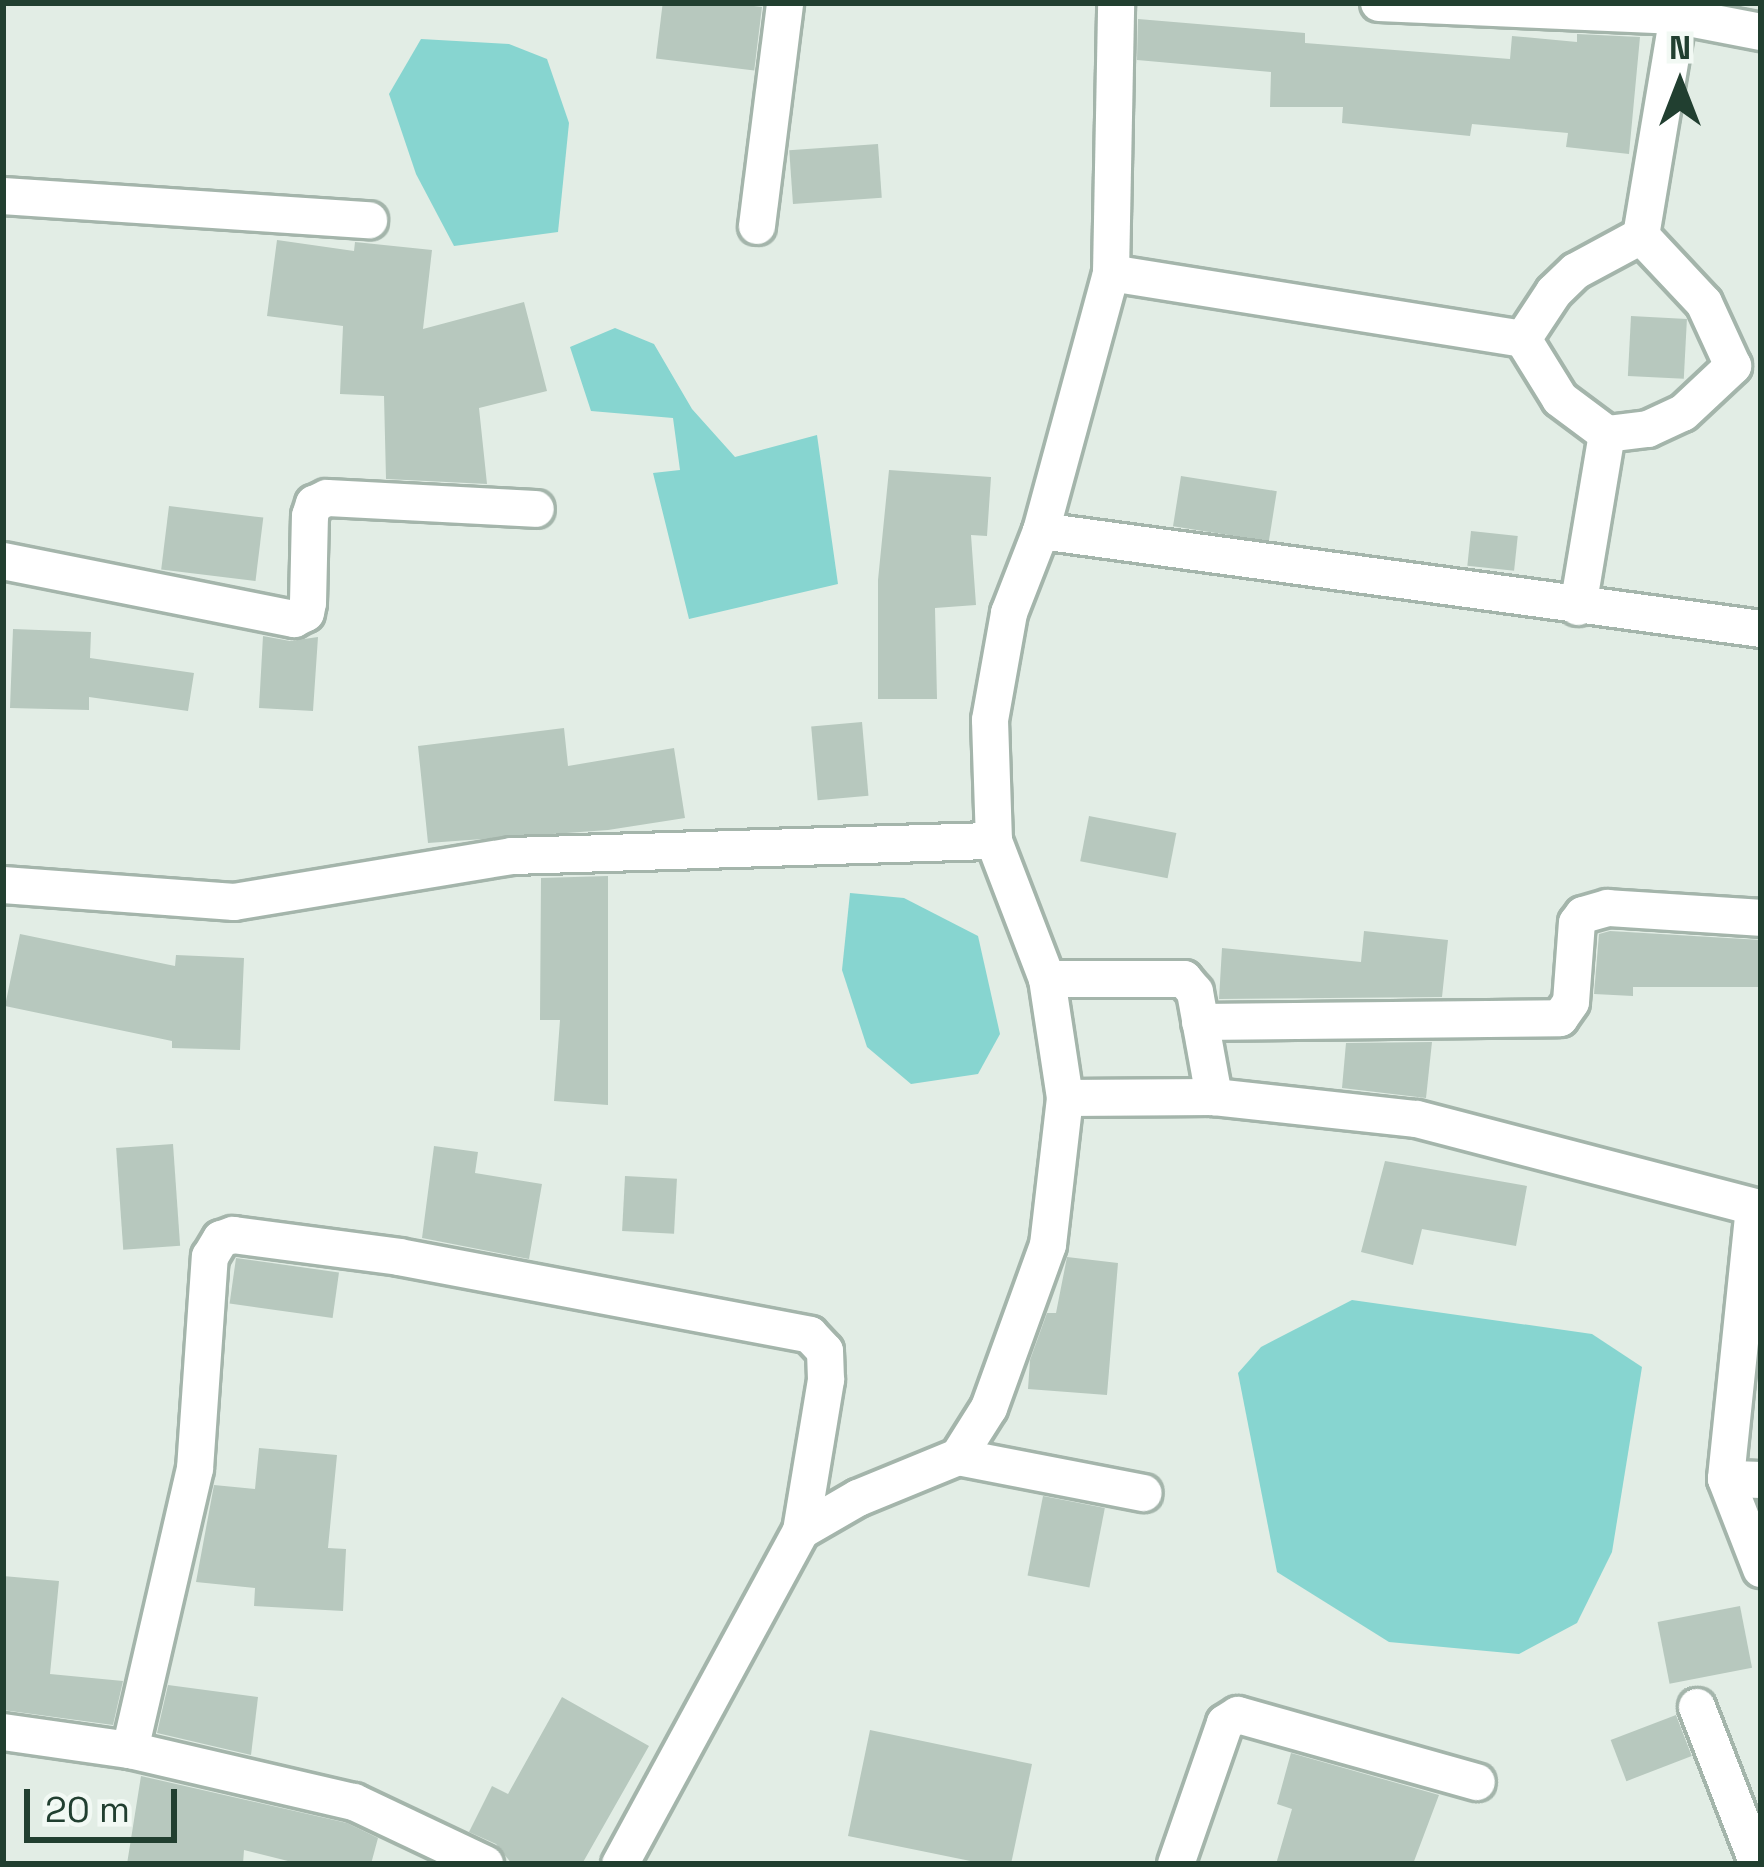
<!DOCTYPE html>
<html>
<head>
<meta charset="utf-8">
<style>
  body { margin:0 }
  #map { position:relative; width:1764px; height:1867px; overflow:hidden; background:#e2ede5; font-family:"Space Grotesk",sans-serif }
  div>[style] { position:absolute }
  .water>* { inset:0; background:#87d5d0 }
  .building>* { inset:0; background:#b7c8be; transform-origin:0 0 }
  .roads { filter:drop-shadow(3px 0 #a4b5ab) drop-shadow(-3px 0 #a4b5ab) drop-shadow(0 3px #a4b5ab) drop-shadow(0 -3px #a4b5ab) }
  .minor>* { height:36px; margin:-18px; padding:0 18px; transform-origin:18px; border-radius:18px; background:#fff }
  span { translate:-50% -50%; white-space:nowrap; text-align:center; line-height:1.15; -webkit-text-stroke:9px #f2f9f4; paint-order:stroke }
  .frame { position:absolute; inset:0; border:6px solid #213f30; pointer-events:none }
  .north { position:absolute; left:1620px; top:24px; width:120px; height:120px; -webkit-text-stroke:9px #f2f9f4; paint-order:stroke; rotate:0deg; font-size:33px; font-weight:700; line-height:48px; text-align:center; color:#213f30 }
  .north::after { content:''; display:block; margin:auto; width:42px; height:54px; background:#213f30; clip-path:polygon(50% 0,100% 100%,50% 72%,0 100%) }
  .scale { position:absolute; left:24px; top:1789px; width:153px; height:54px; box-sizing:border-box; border:6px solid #213f30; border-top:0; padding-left:15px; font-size:36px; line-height:42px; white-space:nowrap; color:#213f30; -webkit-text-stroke:9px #f2f9f4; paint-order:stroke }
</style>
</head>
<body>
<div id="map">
  <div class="water">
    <i style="clip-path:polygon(421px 39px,509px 44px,547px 59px,569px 123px,558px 232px,454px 246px,416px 174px,389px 94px)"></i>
    <i style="clip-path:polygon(615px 328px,654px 344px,692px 409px,735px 457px,817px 435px,838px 584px,689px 619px,653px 473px,680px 470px,673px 418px,591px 411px,570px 347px)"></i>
    <i style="clip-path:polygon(850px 893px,904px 898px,978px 936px,1000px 1034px,978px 1074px,911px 1084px,867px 1047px,842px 970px)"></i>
    <i style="clip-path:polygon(1352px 1300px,1592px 1334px,1642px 1367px,1612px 1552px,1577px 1623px,1519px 1654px,1389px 1642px,1277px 1572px,1238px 1373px,1261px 1347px)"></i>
  </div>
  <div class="building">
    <i style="left:762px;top:7px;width:64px;height:99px;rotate:97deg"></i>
    <i style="clip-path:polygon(1138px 19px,1305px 33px,1305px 43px,1510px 59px,1512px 36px,1577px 42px,1577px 34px,1640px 37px,1629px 154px,1566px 147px,1568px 133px,1472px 124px,1470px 136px,1342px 123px,1343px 107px,1270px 107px,1271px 72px,1137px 60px)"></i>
    <i style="left:878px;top:144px;width:54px;height:89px;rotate:86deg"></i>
    <i style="clip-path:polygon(277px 240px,354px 251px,355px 242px,432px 250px,423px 329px,524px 302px,547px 391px,479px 408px,487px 484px,386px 479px,384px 396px,340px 394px,343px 326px,267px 316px)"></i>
    <i style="left:1631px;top:316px;width:56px;height:60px;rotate:3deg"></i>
    <i style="clip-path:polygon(889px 470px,991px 477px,987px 536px,971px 535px,976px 605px,935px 608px,937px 699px,878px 699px,878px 580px)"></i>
    <i style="left:1181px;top:476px;width:97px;height:51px;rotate:9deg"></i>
    <i style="left:169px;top:506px;width:95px;height:64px;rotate:7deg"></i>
    <i style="left:1471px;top:531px;width:47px;height:35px;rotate:6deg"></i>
    <i style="clip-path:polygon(13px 629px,91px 632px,90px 658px,194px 673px,188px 711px,89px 697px,89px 710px,10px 708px)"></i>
    <i style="clip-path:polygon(263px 636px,290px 641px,318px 637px,313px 711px,259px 708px)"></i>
    <i style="left:862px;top:722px;width:74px;height:51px;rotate:85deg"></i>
    <i style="clip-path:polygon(564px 728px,568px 766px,674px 748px,685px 818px,608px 830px,428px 843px,418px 746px)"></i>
    <i style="left:1089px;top:816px;width:89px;height:46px;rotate:11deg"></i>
    <i style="clip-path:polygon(608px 876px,608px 1105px,554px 1101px,560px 1020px,540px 1020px,541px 878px)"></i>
    <i style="clip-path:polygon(1364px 931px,1448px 940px,1442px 997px,1219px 999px,1222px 948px,1361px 962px)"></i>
    <i style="clip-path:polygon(1610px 931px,1761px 940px,1761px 987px,1633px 987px,1633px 996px,1594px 994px,1599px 934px)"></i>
    <i style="clip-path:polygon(20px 934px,175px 966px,176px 955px,244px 958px,240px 1050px,172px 1048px,172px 1041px,5px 1006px)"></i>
    <i style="clip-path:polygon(1432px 1042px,1426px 1098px,1342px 1088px,1346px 1043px)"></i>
    <i style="left:173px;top:1144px;width:102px;height:57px;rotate:86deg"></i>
    <i style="clip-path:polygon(434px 1146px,478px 1152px,475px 1173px,542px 1184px,529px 1259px,422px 1238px)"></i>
    <i style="clip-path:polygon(1385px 1161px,1527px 1186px,1516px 1246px,1422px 1229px,1413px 1265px,1361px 1252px)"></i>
    <i style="left:625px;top:1176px;width:52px;height:55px;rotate:3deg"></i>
    <i style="clip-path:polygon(1067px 1257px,1118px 1263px,1107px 1395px,1028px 1389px,1030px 1360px,1047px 1313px,1056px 1313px)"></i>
    <i style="left:236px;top:1258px;width:104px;height:46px;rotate:8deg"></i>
    <i style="clip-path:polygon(259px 1448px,337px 1455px,328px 1548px,346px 1549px,343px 1611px,254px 1606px,255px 1588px,196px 1582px,214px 1485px,255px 1489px)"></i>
    <i style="left:1043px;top:1496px;width:63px;height:81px;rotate:11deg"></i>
    <i style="clip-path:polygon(3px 1576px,59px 1581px,50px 1674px,123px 1681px,113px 1725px,3px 1710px)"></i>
    <i style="left:1740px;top:1606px;width:63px;height:84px;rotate:79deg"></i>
    <i style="clip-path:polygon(168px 1685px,258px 1697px,251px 1755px,157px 1733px)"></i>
    <i style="clip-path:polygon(562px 1697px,649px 1746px,582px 1864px,512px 1864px,496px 1844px,469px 1832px,492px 1786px,508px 1794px)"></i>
    <i style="left:1676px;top:1715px;width:44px;height:70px;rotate:69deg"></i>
    <i style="clip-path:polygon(870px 1730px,1032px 1764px,1011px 1864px,985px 1864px,848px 1836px)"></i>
    <i style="clip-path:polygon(1291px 1753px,1439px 1795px,1413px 1864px,1276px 1864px,1292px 1809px,1277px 1804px)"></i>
    <i style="clip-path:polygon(141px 1776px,347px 1823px,378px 1838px,371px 1864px,300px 1864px,244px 1850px,243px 1864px,127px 1864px)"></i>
  </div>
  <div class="roads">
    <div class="minor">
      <i style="left:1379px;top:3px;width:299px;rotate:2.5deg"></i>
      <i style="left:1678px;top:16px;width:13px;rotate:-81deg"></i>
      <i style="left:3px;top:196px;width:367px;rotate:3.8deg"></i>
      <i style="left:757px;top:226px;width:225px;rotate:-82.8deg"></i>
      <i style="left:1641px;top:236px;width:223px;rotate:-80.5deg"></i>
      <i style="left:1678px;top:16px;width:85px;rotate:10.9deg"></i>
      <i style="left:1111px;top:273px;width:270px;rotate:-88.9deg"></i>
      <i style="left:1523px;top:339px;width:70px;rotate:58.3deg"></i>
      <i style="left:1560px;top:399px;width:59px;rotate:36.7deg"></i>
      <i style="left:1607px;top:434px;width:41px;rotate:-7deg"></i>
      <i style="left:1648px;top:429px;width:38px;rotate:-25deg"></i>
      <i style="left:1683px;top:413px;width:69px;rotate:-43.2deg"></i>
      <i style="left:1733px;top:366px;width:69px;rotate:-114.7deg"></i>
      <i style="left:1704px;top:303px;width:92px;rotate:-133.2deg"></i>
      <i style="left:1523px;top:339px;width:56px;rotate:-56.6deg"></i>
      <i style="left:1554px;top:292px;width:30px;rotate:-44deg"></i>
      <i style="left:1576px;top:271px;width:74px;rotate:-28.3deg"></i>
      <i style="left:1041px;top:531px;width:727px;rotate:7.75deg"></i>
      <i style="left:3px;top:561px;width:297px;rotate:11.3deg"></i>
      <i style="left:294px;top:619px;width:13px;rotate:-27deg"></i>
      <i style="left:306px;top:613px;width:10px;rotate:-79deg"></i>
      <i style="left:308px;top:603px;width:87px;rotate:-88.7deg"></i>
      <i style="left:310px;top:516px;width:13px;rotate:-72deg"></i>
      <i style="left:314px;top:504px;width:14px;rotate:-25deg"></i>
      <i style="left:327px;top:498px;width:209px;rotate:3deg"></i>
      <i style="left:1578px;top:607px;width:175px;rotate:-80.5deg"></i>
      <i style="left:3px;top:885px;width:232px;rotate:4.2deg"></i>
      <i style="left:234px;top:902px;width:282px;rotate:-9.4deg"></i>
      <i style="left:512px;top:856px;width:482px;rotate:-1.8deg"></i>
      <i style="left:1047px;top:979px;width:137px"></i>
      <i style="left:1184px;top:979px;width:17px;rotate:50deg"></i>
      <i style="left:1195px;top:992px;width:107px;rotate:79.7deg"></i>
      <i style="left:1200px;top:1022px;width:360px;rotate:-0.6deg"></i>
      <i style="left:1560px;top:1018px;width:19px;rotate:-55deg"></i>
      <i style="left:1571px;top:1002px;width:79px;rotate:-85.7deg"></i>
      <i style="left:1577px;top:923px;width:10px;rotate:-53deg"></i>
      <i style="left:1583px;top:915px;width:26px;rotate:-16deg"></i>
      <i style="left:1608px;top:908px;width:153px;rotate:3.7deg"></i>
      <i style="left:1065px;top:1098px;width:149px;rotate:-0.4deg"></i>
      <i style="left:1214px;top:1097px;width:204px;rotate:6.2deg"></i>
      <i style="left:1417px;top:1119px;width:348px;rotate:14.6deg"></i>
      <i style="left:1754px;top:1207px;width:273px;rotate:95.9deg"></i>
      <i style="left:958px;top:1457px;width:189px;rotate:11deg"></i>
      <i style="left:1761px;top:1480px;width:35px;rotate:-178deg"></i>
      <i style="left:1726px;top:1479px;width:97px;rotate:68.7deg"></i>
      <i style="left:801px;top:1531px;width:66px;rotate:-30.1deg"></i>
      <i style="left:858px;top:1498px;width:108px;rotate:-22.3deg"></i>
      <i style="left:958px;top:1457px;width:58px;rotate:-57.7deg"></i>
      <i style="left:989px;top:1408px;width:173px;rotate:-70.1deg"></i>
      <i style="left:1048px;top:1245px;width:148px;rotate:-83.4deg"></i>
      <i style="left:1065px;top:1098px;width:120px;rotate:-98.6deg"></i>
      <i style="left:1047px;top:979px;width:148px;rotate:-111deg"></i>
      <i style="left:994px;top:841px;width:121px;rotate:-91.9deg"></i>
      <i style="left:990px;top:720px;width:109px;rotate:-79.9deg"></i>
      <i style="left:1009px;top:613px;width:88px;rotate:-68.7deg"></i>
      <i style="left:1041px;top:531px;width:267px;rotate:-74.8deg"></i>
      <i style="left:1111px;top:273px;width:417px;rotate:9.1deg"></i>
      <i style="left:1697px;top:1707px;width:168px;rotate:68.8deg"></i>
      <i style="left:3px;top:1732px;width:128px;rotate:8.1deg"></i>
      <i style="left:130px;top:1750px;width:288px;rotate:-77deg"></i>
      <i style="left:195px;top:1469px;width:213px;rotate:-86deg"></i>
      <i style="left:210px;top:1257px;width:21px;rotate:-59deg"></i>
      <i style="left:221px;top:1239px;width:13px;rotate:-18deg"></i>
      <i style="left:233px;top:1235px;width:167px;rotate:7.5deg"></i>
      <i style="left:399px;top:1257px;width:418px;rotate:10.7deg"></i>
      <i style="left:810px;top:1335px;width:22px;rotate:47deg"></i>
      <i style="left:825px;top:1351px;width:29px;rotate:88deg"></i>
      <i style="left:826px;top:1380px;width:153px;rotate:99.4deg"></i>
      <i style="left:801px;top:1531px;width:379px;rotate:118.5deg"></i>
      <i style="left:130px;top:1750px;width:230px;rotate:13.1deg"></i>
      <i style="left:354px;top:1802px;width:145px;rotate:25.3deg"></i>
      <i style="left:1176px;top:1864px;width:149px;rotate:-70.8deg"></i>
      <i style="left:1225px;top:1723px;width:15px;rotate:-32deg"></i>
      <i style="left:1238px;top:1715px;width:248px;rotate:15.7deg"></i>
    </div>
  </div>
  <div class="frame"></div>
  <div class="north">N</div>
  <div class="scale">20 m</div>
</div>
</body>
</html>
